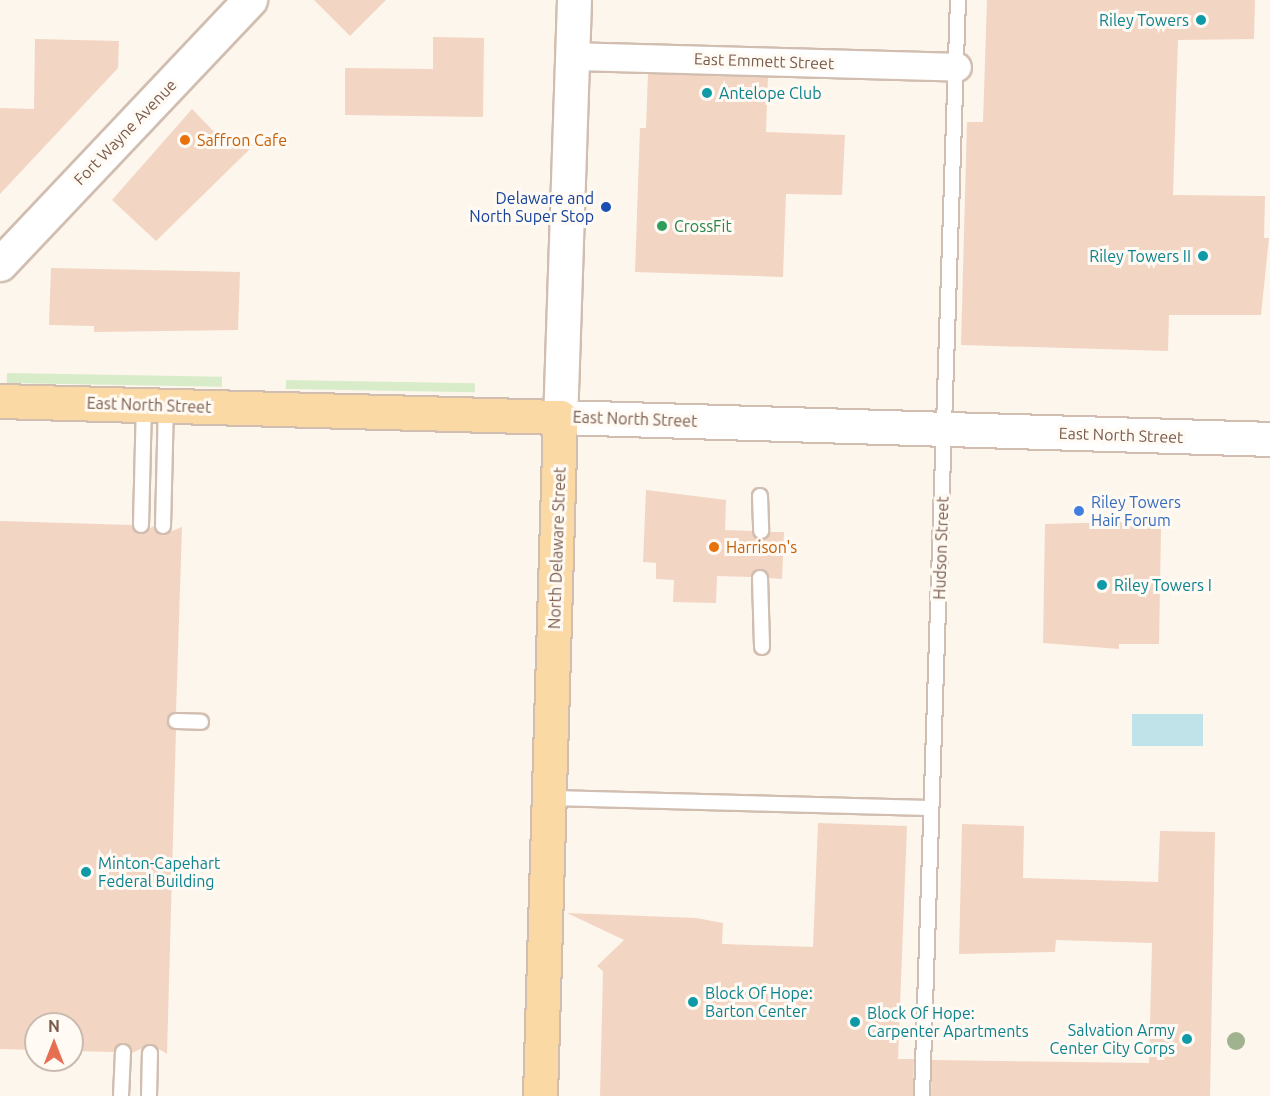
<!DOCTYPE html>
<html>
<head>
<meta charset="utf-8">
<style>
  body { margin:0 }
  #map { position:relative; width:1270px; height:1096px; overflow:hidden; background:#fdf6ec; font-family:Ubuntu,sans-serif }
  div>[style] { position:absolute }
  .green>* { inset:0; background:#d8ecc9; transform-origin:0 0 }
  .water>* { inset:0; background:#bfe3e8; transform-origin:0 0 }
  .building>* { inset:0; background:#f3d5c3 }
  .roads { filter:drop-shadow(2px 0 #d1beb0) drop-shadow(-2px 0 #d1beb0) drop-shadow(0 2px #d1beb0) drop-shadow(0 -2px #d1beb0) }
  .service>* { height:14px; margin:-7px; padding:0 7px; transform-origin:7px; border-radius:7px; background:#fff }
  .minor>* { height:27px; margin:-13.5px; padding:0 13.5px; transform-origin:13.5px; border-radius:13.5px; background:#fff }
  .tertiary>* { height:33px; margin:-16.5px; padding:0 16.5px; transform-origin:16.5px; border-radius:16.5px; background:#fff }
  .secondary>* { height:33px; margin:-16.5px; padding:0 16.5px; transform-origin:16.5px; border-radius:16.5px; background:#fff }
  .primary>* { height:33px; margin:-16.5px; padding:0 16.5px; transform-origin:16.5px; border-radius:16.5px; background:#fbd9a5 }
  .trees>* { width:18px; height:18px; margin:-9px; border-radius:50%; background:#a0b28e }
  .dots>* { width:16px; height:16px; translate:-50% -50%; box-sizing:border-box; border:3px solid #fffaf3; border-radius:50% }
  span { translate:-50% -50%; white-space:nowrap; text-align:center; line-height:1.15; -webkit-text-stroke:6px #fffaf3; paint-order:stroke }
  .culture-label { font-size:16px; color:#0d838f }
  .right { translate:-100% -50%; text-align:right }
  .left { translate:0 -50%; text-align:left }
  .street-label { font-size:16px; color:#7a5c4d }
  .food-label { font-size:16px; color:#c56008 }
  .transit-label { font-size:16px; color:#164399 }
  .leisure-label { font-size:16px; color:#27864d }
  .shop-label { font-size:16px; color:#366cbe }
  .north { position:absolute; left:24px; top:1012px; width:60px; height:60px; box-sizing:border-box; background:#fffaf3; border:2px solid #cabbb1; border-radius:50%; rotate:0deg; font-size:16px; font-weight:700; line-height:24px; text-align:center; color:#7a5c4d }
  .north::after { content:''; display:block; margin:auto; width:21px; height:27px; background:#e76f51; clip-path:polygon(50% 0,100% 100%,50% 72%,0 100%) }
</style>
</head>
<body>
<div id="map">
  <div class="green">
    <i style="left:7px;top:373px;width:215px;height:10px;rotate:1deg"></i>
    <i style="left:286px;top:380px;width:189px;height:9px;rotate:1deg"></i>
  </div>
  <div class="water">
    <i style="left:1132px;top:714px;width:71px;height:32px"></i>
  </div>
  <div class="building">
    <i style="clip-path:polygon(314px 0,386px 0,350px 36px)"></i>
    <i style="clip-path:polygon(987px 0,1255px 0,1254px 39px,1178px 40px,1173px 195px,1265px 196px,1264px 238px,1269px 238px,1261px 315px,1169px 315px,1168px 351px,961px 345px,967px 122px,983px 122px)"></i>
    <i style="clip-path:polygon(433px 37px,484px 38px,483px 117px,345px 115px,345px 68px,433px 69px)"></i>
    <i style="clip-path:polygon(35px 39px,119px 41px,118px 68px,0 194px,0 108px,34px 109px)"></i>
    <i style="clip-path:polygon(648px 74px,768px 77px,766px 132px,845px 135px,842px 195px,786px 194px,783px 277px,635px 272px,640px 128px,646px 128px)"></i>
    <i style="clip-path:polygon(192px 109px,227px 145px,254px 145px,156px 241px,112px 200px)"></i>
    <i style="clip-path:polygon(51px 268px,240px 272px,238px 330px,94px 332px,94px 326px,49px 325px)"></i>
    <i style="clip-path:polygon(646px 490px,726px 500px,725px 530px,752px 531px,761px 540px,770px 532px,784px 532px,782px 579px,769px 578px,760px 569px,751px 577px,717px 576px,716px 603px,673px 602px,674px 580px,656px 579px,656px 563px,643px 562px)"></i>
    <i style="clip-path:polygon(0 521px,132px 525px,140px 534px,154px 526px,162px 535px,182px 527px,176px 712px,167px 721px,176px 730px,167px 1054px,151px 1044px,132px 1053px,123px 1043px,114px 1052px,72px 1051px,72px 1024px,36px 1024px,36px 1050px,0 1049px)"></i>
    <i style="clip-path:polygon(1122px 522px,1122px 526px,1161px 528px,1159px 644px,1119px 644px,1119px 649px,1043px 643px,1045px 524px)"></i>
    <i style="clip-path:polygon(818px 823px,907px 826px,898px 1059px,914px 1059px,913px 1096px,600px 1096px,603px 971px,597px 966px,624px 940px,567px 913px,696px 918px,723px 923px,722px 944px,813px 947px)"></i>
    <i style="clip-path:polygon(962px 824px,1024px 826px,1023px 878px,1158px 882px,1160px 831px,1215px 832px,1210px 1096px,931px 1096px,932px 1060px,1149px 1063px,1152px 943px,1056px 940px,1055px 952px,959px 954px)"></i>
  </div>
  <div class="roads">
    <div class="service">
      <i style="left:760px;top:496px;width:35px;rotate:88deg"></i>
      <i style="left:141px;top:525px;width:120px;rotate:-88.6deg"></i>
      <i style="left:163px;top:526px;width:120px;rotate:-88.6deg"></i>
      <i style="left:760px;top:578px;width:69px;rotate:88.3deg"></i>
      <i style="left:176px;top:721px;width:25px;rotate:2deg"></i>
      <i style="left:550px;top:798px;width:381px;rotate:1.5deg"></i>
      <i style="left:121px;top:1096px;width:44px;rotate:-87.4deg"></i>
      <i style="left:149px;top:1096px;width:43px;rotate:-88.7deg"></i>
      <i style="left:922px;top:1096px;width:1097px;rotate:-88.12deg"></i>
    </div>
    <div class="minor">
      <i style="left:572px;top:56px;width:385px;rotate:1.6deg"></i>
    </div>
    <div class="tertiary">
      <i style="left:0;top:264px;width:364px;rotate:-46.6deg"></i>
    </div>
    <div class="secondary">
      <i style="left:574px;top:0;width:417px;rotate:91.9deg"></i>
      <i style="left:560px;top:417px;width:710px;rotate:1.77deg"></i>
    </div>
    <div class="primary">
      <i style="left:0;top:401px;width:560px;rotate:1.64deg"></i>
      <i style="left:560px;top:417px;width:679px;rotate:91.69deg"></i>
    </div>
  </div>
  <div class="trees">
    <i style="left:1236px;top:1041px"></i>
  </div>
  <div class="dots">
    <i style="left:1201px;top:20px;background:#0f9aa8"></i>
    <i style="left:707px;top:93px;background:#0f9aa8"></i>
    <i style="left:185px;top:140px;background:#e8710a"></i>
    <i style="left:606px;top:207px;background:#1a4fb4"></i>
    <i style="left:662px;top:226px;background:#2e9e5b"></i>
    <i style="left:1203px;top:256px;background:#0f9aa8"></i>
    <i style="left:1079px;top:511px;background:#3f7fe0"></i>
    <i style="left:714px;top:547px;background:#e8710a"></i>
    <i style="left:1102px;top:585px;background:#0f9aa8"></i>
    <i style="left:86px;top:872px;background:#0f9aa8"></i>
    <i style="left:693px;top:1002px;background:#0f9aa8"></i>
    <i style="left:855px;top:1022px;background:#0f9aa8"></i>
    <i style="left:1187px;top:1039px;background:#0f9aa8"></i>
  </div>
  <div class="culture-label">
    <span class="right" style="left:1189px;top:20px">Riley Towers</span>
    <span class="left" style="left:719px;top:93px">Antelope Club</span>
    <span class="right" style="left:1191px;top:256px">Riley Towers II</span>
    <span class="left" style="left:1114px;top:585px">Riley Towers I</span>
    <span class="left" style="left:98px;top:872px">Minton-Capehart<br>Federal Building</span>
    <span class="left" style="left:705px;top:1002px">Block Of Hope:<br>Barton Center</span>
    <span class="left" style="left:867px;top:1022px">Block Of Hope:<br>Carpenter Apartments</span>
    <span class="right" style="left:1175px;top:1039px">Salvation Army<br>Center City Corps</span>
  </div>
  <div class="street-label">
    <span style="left:764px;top:61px;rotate:2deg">East Emmett Street</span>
    <span style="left:125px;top:132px;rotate:-46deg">Fort Wayne Avenue</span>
    <span style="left:149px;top:405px;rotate:2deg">East North Street</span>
    <span style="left:635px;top:419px;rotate:2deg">East North Street</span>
    <span style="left:1121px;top:435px;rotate:2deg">East North Street</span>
    <span style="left:557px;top:548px;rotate:-88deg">North Delaware Street</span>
    <span style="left:941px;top:548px;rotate:-88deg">Hudson Street</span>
  </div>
  <div class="food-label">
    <span class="left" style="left:197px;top:140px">Saffron Cafe</span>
    <span class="left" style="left:726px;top:547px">Harrison's</span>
  </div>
  <div class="transit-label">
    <span class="right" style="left:594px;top:207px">Delaware and<br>North Super Stop</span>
  </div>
  <div class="leisure-label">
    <span class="left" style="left:674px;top:226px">CrossFit</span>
  </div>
  <div class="shop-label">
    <span class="left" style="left:1091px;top:511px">Riley Towers<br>Hair Forum</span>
  </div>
  <div class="north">N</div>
</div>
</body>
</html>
